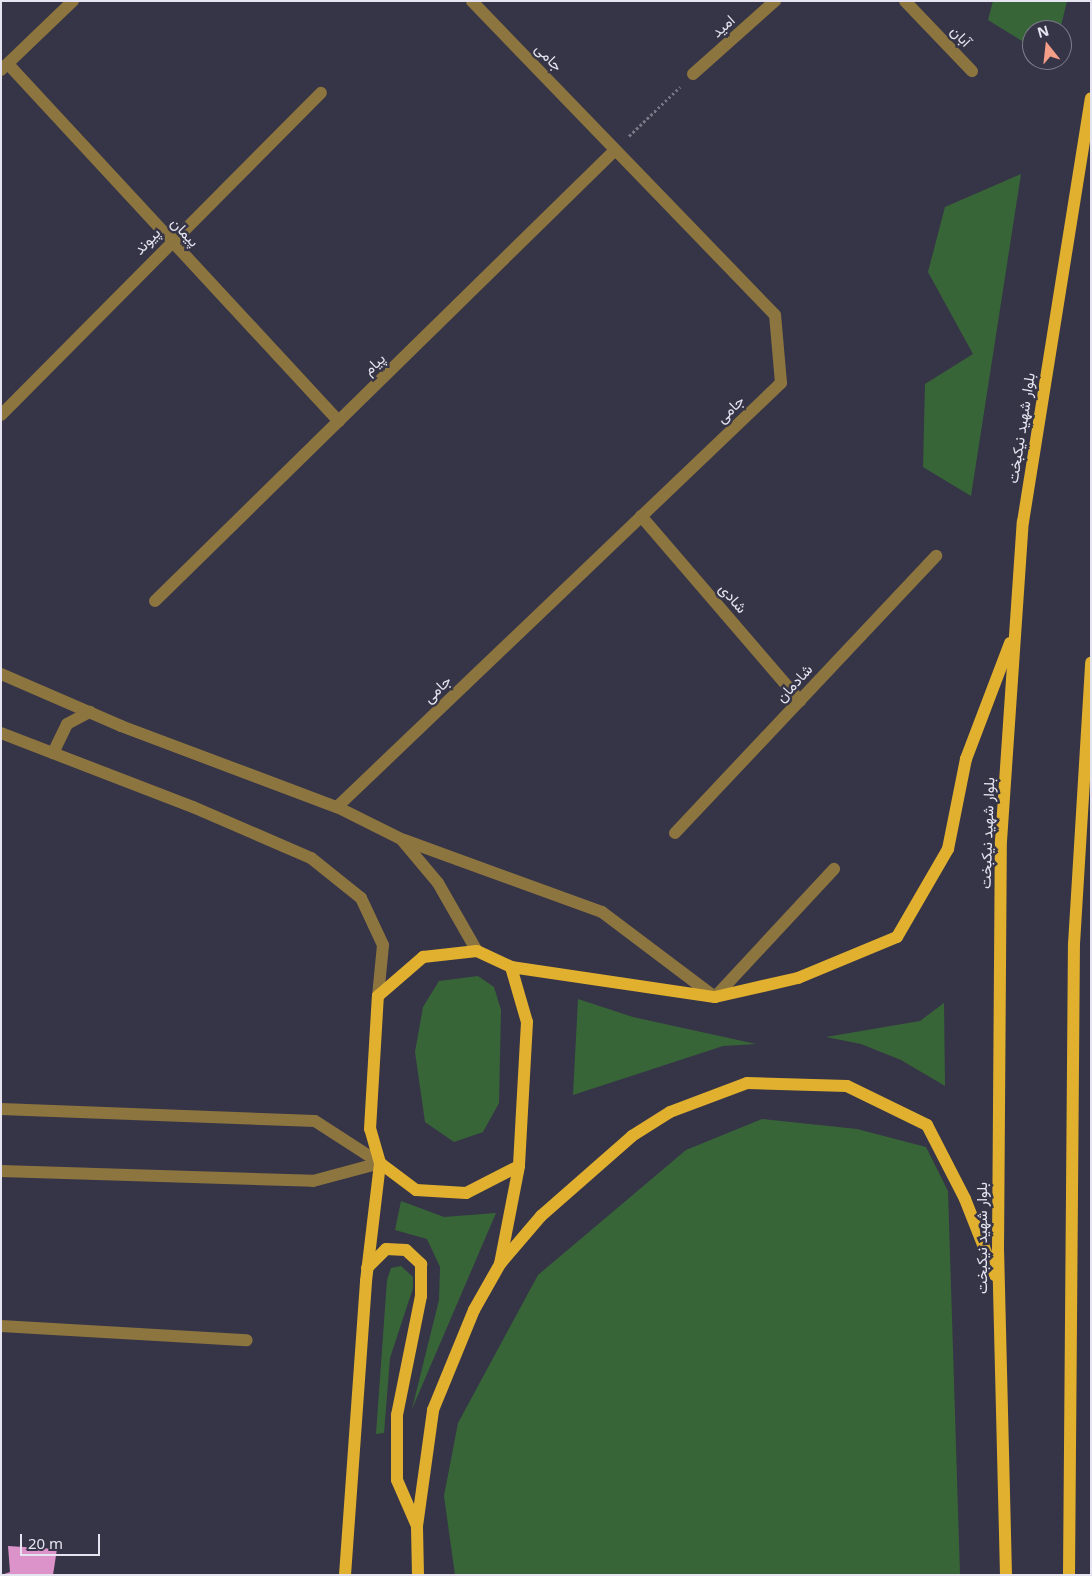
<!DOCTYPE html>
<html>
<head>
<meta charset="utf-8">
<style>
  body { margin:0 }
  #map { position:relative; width:1092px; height:1576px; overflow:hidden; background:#363547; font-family:"Noto Sans",Vazirmatn,sans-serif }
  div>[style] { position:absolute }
  .green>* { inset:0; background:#386537 }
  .building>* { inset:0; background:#dc93ca }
  .path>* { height:3px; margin-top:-1.5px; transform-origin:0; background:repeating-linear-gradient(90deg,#787786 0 2.5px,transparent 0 5px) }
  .minor>* { height:12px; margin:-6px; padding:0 6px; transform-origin:6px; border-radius:6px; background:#8d753f }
  .major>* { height:12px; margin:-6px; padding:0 6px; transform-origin:6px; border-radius:6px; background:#e2b02f }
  span { translate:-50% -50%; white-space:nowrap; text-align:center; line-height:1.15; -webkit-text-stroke:5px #363547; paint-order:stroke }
  .street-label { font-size:15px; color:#e5e4f0 }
  .frame { position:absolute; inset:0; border:2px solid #e5e4f0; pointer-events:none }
  .north { position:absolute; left:1022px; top:20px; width:50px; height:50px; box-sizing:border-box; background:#363547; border:1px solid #7c7b8b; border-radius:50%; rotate:344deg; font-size:14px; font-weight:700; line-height:20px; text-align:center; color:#e5e4f0 }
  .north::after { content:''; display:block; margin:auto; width:18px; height:22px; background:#f49e87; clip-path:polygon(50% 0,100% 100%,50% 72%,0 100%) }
  .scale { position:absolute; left:20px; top:1534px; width:80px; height:22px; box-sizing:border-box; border:2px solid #e5e4f0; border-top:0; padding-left:6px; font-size:15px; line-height:18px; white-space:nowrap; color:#e5e4f0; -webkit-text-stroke:4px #363547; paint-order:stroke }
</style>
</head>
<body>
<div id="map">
  <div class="green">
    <i style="clip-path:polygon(993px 1px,1067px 1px,1060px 30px,1032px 30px,1032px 47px,988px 20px)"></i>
    <i style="clip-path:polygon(1021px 174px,971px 496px,923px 467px,925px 384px,973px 354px,928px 272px,945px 207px)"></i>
    <i style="clip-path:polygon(478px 976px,494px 987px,501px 1010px,499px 1103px,483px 1132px,454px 1142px,425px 1122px,415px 1052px,423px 1007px,439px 981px)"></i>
    <i style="clip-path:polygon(578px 999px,633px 1017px,756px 1044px,723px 1046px,573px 1095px)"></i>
    <i style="clip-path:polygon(944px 1003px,945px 1086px,901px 1060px,861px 1044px,826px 1037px,920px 1021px)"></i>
    <i style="clip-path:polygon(762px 1119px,857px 1129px,926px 1147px,948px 1191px,960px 1575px,455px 1575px,444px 1496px,458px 1423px,538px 1275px,686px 1150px)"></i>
    <i style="clip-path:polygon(401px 1201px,444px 1217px,496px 1213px,412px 1409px,439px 1300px,440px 1267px,427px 1239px,395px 1230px)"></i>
    <i style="clip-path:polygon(401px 1266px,413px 1277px,413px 1288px,390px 1358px,384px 1433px,376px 1434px,387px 1280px,391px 1268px)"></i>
  </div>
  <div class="building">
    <i style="clip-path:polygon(8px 1546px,57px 1549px,53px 1575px,1px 1575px,10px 1572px)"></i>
  </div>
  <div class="path">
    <i style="left:629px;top:136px;width:71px;rotate:-43.9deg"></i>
  </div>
  <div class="minor">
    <i style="left:905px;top:1px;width:97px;rotate:46.3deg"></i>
    <i style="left:8px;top:64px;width:487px;rotate:47.2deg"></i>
    <i style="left:1px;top:70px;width:100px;rotate:-43.8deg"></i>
    <i style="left:693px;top:74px;width:110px;rotate:-41.7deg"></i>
    <i style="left:1px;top:415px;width:454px;rotate:-45.2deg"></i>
    <i style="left:641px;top:516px;width:244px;rotate:49.3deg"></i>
    <i style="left:155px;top:601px;width:644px;rotate:-44.43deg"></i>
    <i style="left:1px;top:674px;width:131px;rotate:23.4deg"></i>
    <i style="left:121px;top:726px;width:231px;rotate:20.6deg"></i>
    <i style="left:337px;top:807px;width:72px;rotate:26.6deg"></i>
    <i style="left:401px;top:839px;width:57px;rotate:49.9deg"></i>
    <i style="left:438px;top:883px;width:78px;rotate:60.2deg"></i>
    <i style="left:1px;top:733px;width:206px;rotate:21.1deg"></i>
    <i style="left:193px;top:807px;width:129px;rotate:23.4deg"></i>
    <i style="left:311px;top:858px;width:64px;rotate:38.7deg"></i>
    <i style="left:361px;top:898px;width:52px;rotate:64.9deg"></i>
    <i style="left:383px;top:945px;width:51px;rotate:95.6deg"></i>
    <i style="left:53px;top:753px;width:32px;rotate:-64deg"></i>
    <i style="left:67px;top:724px;width:26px;rotate:-28deg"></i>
    <i style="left:337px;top:807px;width:614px;rotate:-43.68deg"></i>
    <i style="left:781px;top:383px;width:68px;rotate:-95deg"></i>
    <i style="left:775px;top:315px;width:436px;rotate:-134deg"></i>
    <i style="left:675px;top:833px;width:381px;rotate:-46.7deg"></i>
    <i style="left:404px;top:840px;width:211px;rotate:20deg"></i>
    <i style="left:602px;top:912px;width:141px;rotate:37deg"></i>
    <i style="left:715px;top:997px;width:175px;rotate:-47.1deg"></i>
    <i style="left:1px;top:1109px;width:314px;rotate:2.2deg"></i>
    <i style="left:315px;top:1121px;width:77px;rotate:32.9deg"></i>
    <i style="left:1px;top:1171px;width:312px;rotate:1.8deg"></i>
    <i style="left:313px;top:1181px;width:69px;rotate:-15deg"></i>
    <i style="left:1px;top:1326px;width:246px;rotate:3.3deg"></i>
  </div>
  <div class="major">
    <i style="left:477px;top:951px;width:38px;rotate:25deg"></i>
    <i style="left:511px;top:967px;width:57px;rotate:73.8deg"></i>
    <i style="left:527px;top:1022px;width:144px;rotate:93.2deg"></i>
    <i style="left:519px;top:1166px;width:59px;rotate:153deg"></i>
    <i style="left:466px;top:1193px;width:50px;rotate:-176.6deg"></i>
    <i style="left:416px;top:1190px;width:45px;rotate:-143.1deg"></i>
    <i style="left:380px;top:1163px;width:35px;rotate:-106deg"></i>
    <i style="left:370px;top:1129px;width:133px;rotate:-86.6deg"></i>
    <i style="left:378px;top:996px;width:60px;rotate:-40.9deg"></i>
    <i style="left:423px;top:957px;width:54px;rotate:-6.3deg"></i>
    <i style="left:511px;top:967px;width:206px;rotate:8.4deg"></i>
    <i style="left:715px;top:997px;width:85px;rotate:-12.9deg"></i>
    <i style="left:798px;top:978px;width:107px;rotate:-22.5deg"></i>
    <i style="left:897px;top:937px;width:102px;rotate:-59.9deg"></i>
    <i style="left:948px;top:849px;width:92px;rotate:-78.7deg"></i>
    <i style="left:966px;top:759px;width:124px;rotate:-69.2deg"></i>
    <i style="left:500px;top:1264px;width:63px;rotate:-49.5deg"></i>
    <i style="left:541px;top:1216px;width:121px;rotate:-41.3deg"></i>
    <i style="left:632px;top:1136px;width:45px;rotate:-32.3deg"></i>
    <i style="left:670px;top:1112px;width:82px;rotate:-20.6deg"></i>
    <i style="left:747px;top:1083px;width:100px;rotate:1.7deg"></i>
    <i style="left:847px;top:1086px;width:89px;rotate:26deg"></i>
    <i style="left:927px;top:1125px;width:83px;rotate:62.8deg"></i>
    <i style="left:965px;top:1199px;width:82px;rotate:68.5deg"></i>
    <i style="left:367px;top:1268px;width:27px;rotate:-45deg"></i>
    <i style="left:386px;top:1249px;width:20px;rotate:3deg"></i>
    <i style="left:406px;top:1250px;width:21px;rotate:43deg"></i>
    <i style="left:421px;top:1264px;width:32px;rotate:90deg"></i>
    <i style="left:421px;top:1296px;width:121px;rotate:101.4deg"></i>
    <i style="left:397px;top:1415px;width:65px;rotate:90deg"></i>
    <i style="left:397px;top:1480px;width:50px;rotate:66.5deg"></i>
    <i style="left:345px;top:1575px;width:295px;rotate:-85.9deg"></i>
    <i style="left:366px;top:1281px;width:119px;rotate:-83.2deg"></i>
    <i style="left:418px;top:1575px;width:49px;rotate:-91.2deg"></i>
    <i style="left:417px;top:1526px;width:117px;rotate:-82.1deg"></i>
    <i style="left:433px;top:1410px;width:108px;rotate:-67.7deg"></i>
    <i style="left:474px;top:1310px;width:53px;rotate:-60.5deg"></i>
    <i style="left:500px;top:1264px;width:100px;rotate:-79deg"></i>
    <i style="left:1006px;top:1575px;width:324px;rotate:-91.4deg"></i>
    <i style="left:998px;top:1251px;width:410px;rotate:-89.6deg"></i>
    <i style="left:1001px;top:841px;width:320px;rotate:-86.1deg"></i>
    <i style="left:1023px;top:522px;width:429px;rotate:-80.9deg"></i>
    <i style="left:1069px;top:1575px;width:631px;rotate:-89.55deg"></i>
    <i style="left:1074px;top:944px;width:282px;rotate:-86.5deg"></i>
  </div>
  <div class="street-label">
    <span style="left:723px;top:26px;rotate:-42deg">امید</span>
    <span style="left:961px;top:36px;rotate:46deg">آبان</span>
    <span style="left:549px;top:57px;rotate:46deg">جامی</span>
    <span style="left:185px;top:232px;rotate:47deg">پیمان</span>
    <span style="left:147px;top:241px;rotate:-46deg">پیوند</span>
    <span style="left:374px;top:364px;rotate:-44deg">پیام</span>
    <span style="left:730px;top:409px;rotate:-44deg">جامی</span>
    <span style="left:1021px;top:428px;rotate:-81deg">بلوار شهید نیکبخت</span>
    <span style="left:733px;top:598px;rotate:49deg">شادی</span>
    <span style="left:794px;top:683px;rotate:-47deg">شادمان</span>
    <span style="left:437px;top:689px;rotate:-44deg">جامی</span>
    <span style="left:987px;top:833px;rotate:-88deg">بلوار شهید نیکبخت</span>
    <span style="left:982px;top:1238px;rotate:-90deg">بلوار شهید نیکبخت</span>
  </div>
  <div class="frame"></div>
  <div class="north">N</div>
  <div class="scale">20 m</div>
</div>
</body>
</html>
